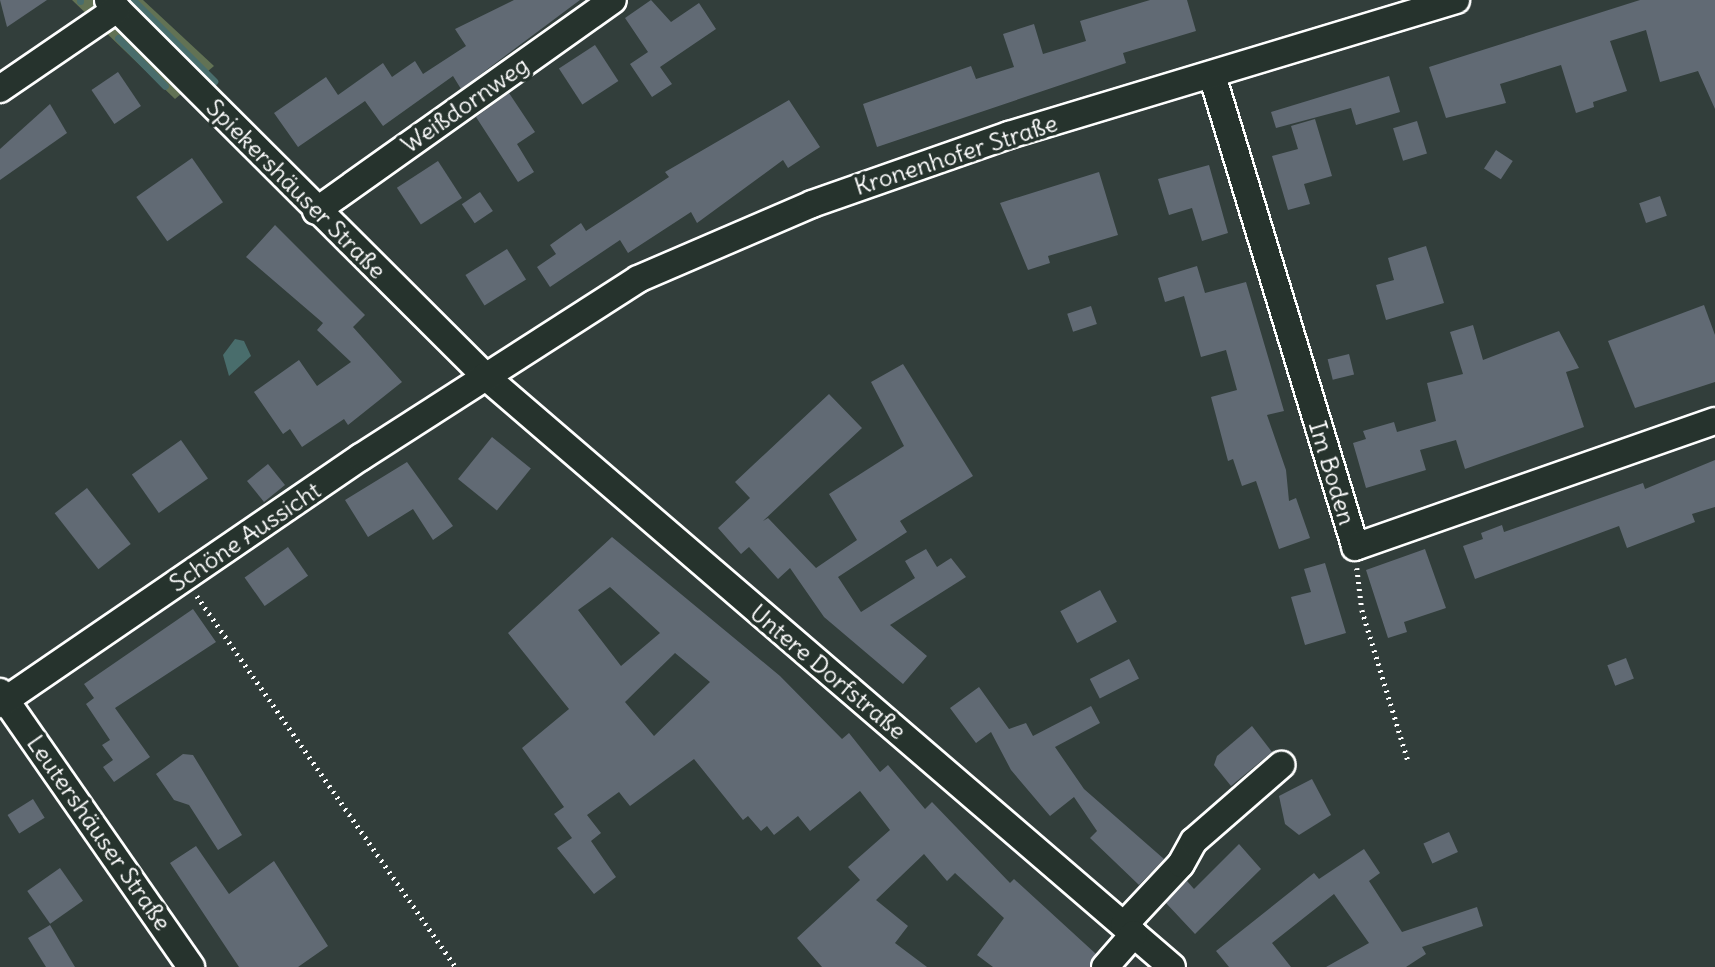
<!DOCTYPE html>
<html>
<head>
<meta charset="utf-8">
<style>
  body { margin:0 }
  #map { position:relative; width:1715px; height:967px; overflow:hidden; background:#323e3b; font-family:Delius,sans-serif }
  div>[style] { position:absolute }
  .green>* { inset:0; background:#627254 }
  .water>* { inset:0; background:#496d6c }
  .stream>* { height:7px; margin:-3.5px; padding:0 3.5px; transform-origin:3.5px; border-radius:3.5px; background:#496d6c }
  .building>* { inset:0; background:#616a74; transform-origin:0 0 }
  .path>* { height:4.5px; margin-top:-2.25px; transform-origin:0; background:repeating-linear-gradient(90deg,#fff 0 2px,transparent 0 7px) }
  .roads { filter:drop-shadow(2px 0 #fff) drop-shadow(-2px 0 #fff) drop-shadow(0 2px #fff) drop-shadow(0 -2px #fff) }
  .minor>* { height:26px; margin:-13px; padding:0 13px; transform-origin:13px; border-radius:13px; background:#26332d }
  span { translate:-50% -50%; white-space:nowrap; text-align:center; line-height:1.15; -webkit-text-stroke:7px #26332d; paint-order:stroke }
  .street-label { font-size:24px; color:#fff }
</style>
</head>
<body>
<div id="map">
  <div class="green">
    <i style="clip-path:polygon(72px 0,143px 0,214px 66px,175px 99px)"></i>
  </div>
  <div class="water">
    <i style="clip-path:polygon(235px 339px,244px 341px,251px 356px,229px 376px,223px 355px)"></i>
  </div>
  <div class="stream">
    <i style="left:80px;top:0;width:1px;rotate:90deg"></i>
    <i style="left:133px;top:0;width:115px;rotate:45deg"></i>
    <i style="left:118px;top:38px;width:67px;rotate:45.6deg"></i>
  </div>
  <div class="building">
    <i style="clip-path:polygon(0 0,47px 0,7px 27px)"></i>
    <i style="clip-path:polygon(514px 0,580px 0,461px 89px,453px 76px,383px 126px,365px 101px,298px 147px,274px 113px,326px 77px,338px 95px,383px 63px,392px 77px,415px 61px,423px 74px,466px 46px,455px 29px)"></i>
    <i style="clip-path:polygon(651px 0,671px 22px,699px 3px,716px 29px,660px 67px,672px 84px,652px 97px,630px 64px,648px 52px,625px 18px)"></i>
    <i style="clip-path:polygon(1150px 0,1187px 0,1196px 31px,1123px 53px,1126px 63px,877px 147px,863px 104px,971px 66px,976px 79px,1014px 67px,1003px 34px,1034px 24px,1043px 54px,1086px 41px,1080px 21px)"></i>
    <i style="clip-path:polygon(1640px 0,1715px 0,1715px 109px,1698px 71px,1660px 82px,1646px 30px,1610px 41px,1627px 91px,1593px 102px,1594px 107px,1576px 113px,1561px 65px,1500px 84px,1506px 103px,1446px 118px,1429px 67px)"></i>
    <i style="left:595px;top:45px;width:43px;height:43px;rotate:57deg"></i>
    <i style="left:118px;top:72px;width:41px;height:32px;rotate:56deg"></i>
    <i style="clip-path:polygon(1389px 76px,1400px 112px,1356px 125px,1351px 108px,1276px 128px,1271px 112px)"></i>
    <i style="clip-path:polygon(509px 93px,535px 132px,517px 144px,534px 172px,518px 182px,476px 117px)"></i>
    <i style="clip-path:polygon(789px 100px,820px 147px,788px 168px,783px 160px,697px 223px,691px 212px,628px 253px,620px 240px,550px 287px,537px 267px,556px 254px,550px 245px,581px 223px,586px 231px,669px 177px,665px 172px)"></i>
    <i style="clip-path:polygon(50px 104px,67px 133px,0 180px,0 149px)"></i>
    <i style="clip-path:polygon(1315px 119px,1332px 176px,1304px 184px,1310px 204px,1288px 210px,1272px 156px,1298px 149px,1291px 126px)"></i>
    <i style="left:1417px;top:121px;width:34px;height:25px;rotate:73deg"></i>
    <i style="left:1496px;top:150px;width:20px;height:22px;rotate:33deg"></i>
    <i style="left:192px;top:158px;width:54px;height:68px;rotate:55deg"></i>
    <i style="left:438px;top:161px;width:44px;height:49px;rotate:57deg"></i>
    <i style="clip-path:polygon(1209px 165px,1228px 233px,1202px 241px,1192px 208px,1169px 215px,1158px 179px)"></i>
    <i style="clip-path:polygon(1099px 172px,1118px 235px,1048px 256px,1050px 263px,1028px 270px,1000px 203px)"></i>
    <i style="left:480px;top:192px;width:23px;height:22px;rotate:56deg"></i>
    <i style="left:1660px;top:196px;width:21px;height:22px;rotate:71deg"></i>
    <i style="clip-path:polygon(275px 225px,365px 315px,353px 327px,402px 382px,348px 425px,344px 419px,302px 447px,290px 429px,283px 434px,254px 392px,299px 360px,317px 386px,351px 362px,317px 330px,323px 323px,246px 257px)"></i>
    <i style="clip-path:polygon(1426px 246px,1444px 303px,1386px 320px,1376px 285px,1394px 280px,1388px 258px)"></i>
    <i style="left:507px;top:249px;width:36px;height:49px;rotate:58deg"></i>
    <i style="clip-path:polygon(1197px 266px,1205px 293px,1246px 282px,1284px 411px,1267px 415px,1286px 470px,1289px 501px,1296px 498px,1310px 538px,1279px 549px,1256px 481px,1242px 486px,1233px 459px,1228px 461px,1211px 397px,1237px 390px,1226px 350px,1201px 357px,1184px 296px,1165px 302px,1158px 278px)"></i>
    <i style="clip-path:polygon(1704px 305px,1715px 335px,1715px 382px,1635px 408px,1608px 341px)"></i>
    <i style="left:1091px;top:306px;width:19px;height:25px;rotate:72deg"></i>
    <i style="clip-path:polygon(1473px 325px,1483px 360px,1559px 331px,1579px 368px,1566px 372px,1584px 427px,1465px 469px,1456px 440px,1420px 450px,1426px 470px,1366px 488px,1353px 443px,1366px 439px,1363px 431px,1394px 422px,1397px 432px,1436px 421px,1427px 383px,1463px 374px,1450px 332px)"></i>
    <i style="left:1349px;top:354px;width:21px;height:22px;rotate:76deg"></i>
    <i style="clip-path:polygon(903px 364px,973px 476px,900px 521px,907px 532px,838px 577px,861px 612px,915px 578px,905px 561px,926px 549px,937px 567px,951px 558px,966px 577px,890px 625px,927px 656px,903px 684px,824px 617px,790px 568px,778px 579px,749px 547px,741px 554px,718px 528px,750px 498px,735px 482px,829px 394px,862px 428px,763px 521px,768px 518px,816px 568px,857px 540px,829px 494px,904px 446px,871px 382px)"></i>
    <i style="left:492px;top:437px;width:50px;height:54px;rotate:39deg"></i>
    <i style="left:181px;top:440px;width:47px;height:60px;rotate:55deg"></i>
    <i style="clip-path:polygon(1715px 460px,1715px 507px,1692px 514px,1695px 522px,1627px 548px,1619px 526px,1475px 579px,1463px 546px,1483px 539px,1481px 533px,1502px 525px,1504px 532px,1643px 483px,1645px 489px)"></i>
    <i style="clip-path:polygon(407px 462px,453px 526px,433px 540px,413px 509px,368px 537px,345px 500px)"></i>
    <i style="left:268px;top:464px;width:27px;height:27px;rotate:51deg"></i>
    <i style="left:87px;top:488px;width:71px;height:41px;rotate:52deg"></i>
    <i style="clip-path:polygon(evenodd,612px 537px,780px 676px,842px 739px,849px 733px,880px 772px,888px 765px,925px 809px,932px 802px,1010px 883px,1014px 879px,1096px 954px,1090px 967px,993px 967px,977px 955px,1004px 918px,955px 873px,947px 881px,924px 854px,876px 900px,908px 926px,895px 943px,927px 967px,822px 967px,797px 938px,860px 880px,848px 867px,890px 830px,860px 791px,810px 831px,798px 816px,774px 835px,767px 826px,761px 831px,748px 816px,743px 820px,694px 759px,630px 806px,619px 792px,587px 815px,601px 833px,591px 841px,616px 877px,594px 894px,557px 848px,572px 838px,554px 814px,564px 807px,522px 748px,569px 709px,508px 633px,612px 537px,610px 587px,660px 633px,621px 666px,578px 610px,610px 587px,612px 537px,675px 653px,710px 682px,654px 736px,625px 702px,675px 653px)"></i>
    <i style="left:288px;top:547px;width:35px;height:53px;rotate:55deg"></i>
    <i style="clip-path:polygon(1425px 549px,1446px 608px,1404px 622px,1407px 632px,1388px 638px,1366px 570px)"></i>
    <i style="clip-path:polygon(1325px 563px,1346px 633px,1305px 645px,1291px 597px,1311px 592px,1304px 569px)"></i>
    <i style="left:1100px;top:590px;width:36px;height:45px;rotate:62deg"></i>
    <i style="clip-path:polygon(193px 609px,216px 642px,115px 708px,150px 757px,114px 782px,103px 767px,113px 760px,102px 745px,110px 740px,86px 704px,94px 698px,84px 684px)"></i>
    <i style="left:1626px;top:658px;width:22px;height:20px;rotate:69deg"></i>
    <i style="left:1129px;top:659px;width:22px;height:44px;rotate:63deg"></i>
    <i style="clip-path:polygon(979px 687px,1009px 729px,1026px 723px,1033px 736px,1091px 706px,1100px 723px,1055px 747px,1084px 789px,1164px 859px,1139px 885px,1090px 838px,1097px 831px,1074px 797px,1050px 816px,1011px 770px,991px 732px,976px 743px,950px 708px)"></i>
    <i style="clip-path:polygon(1252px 726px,1272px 752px,1231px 786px,1214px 765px,1217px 756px)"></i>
    <i style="clip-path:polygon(183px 754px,193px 755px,242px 835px,218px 850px,189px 805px,174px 800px,156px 774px)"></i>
    <i style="clip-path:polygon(1312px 779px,1331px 815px,1299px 835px,1285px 824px,1279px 796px)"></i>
    <i style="left:33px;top:799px;width:22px;height:30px;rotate:58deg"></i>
    <i style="left:1449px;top:832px;width:22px;height:28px;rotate:66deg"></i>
    <i style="clip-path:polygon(1239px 844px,1261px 869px,1195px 934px,1166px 903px,1187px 881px,1194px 889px)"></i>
    <i style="clip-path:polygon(196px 846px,229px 894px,274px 861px,328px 946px,298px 967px,239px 967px,170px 863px)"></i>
    <i style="clip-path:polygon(1364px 849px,1380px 873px,1369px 881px,1402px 932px,1477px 907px,1483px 926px,1422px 947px,1426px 954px,1406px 967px,1326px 967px,1369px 943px,1334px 894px,1272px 943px,1291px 967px,1229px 967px,1216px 951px,1314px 873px,1319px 879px)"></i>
    <i style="left:60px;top:868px;width:40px;height:40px;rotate:55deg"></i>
    <i style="clip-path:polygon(50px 925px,75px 967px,46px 967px,28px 938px)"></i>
  </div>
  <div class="path">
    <i style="left:1357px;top:568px;width:42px;rotate:83.2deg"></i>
    <i style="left:1362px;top:610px;width:157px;rotate:73deg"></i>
    <i style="left:197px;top:596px;width:452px;rotate:55.1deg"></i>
  </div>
  <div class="roads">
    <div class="minor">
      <i style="left:108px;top:0;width:532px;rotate:44.92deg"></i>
      <i style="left:485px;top:376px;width:906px;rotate:40.7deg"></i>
      <i style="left:1212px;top:75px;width:493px;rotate:73.1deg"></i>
      <i style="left:1355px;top:547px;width:381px;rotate:-19.3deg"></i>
      <i style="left:0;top:89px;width:142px;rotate:-34.4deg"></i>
      <i style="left:316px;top:211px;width:364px;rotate:-35.4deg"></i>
      <i style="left:0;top:692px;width:335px;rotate:55.2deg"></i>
      <i style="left:0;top:704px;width:437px;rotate:-34.4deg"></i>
      <i style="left:361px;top:457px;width:329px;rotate:-32.7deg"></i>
      <i style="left:638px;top:279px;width:189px;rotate:-23.3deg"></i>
      <i style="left:812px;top:204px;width:209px;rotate:-19.3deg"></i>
      <i style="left:1009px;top:135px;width:467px;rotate:-16.8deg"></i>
      <i style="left:1124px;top:925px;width:83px;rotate:-46.9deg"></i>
      <i style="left:1181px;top:864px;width:26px;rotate:-61deg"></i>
      <i style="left:1194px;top:841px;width:116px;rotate:-41.1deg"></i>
      <i style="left:1105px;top:967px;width:44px;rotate:-48.7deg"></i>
    </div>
  </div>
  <div class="street-label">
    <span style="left:465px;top:105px;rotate:-35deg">Weißdornweg</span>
    <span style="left:956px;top:155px;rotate:-18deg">Kronenhofer Straße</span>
    <span style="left:296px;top:189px;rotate:45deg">Spiekershäuser Straße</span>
    <span style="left:1332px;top:473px;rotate:73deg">Im Boden</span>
    <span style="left:245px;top:537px;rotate:-34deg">Schöne Aussicht</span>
    <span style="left:828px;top:672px;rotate:40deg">Untere Dorfstraße</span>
    <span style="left:99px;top:833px;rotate:55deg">Leutershäuser Straße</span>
  </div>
</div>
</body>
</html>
